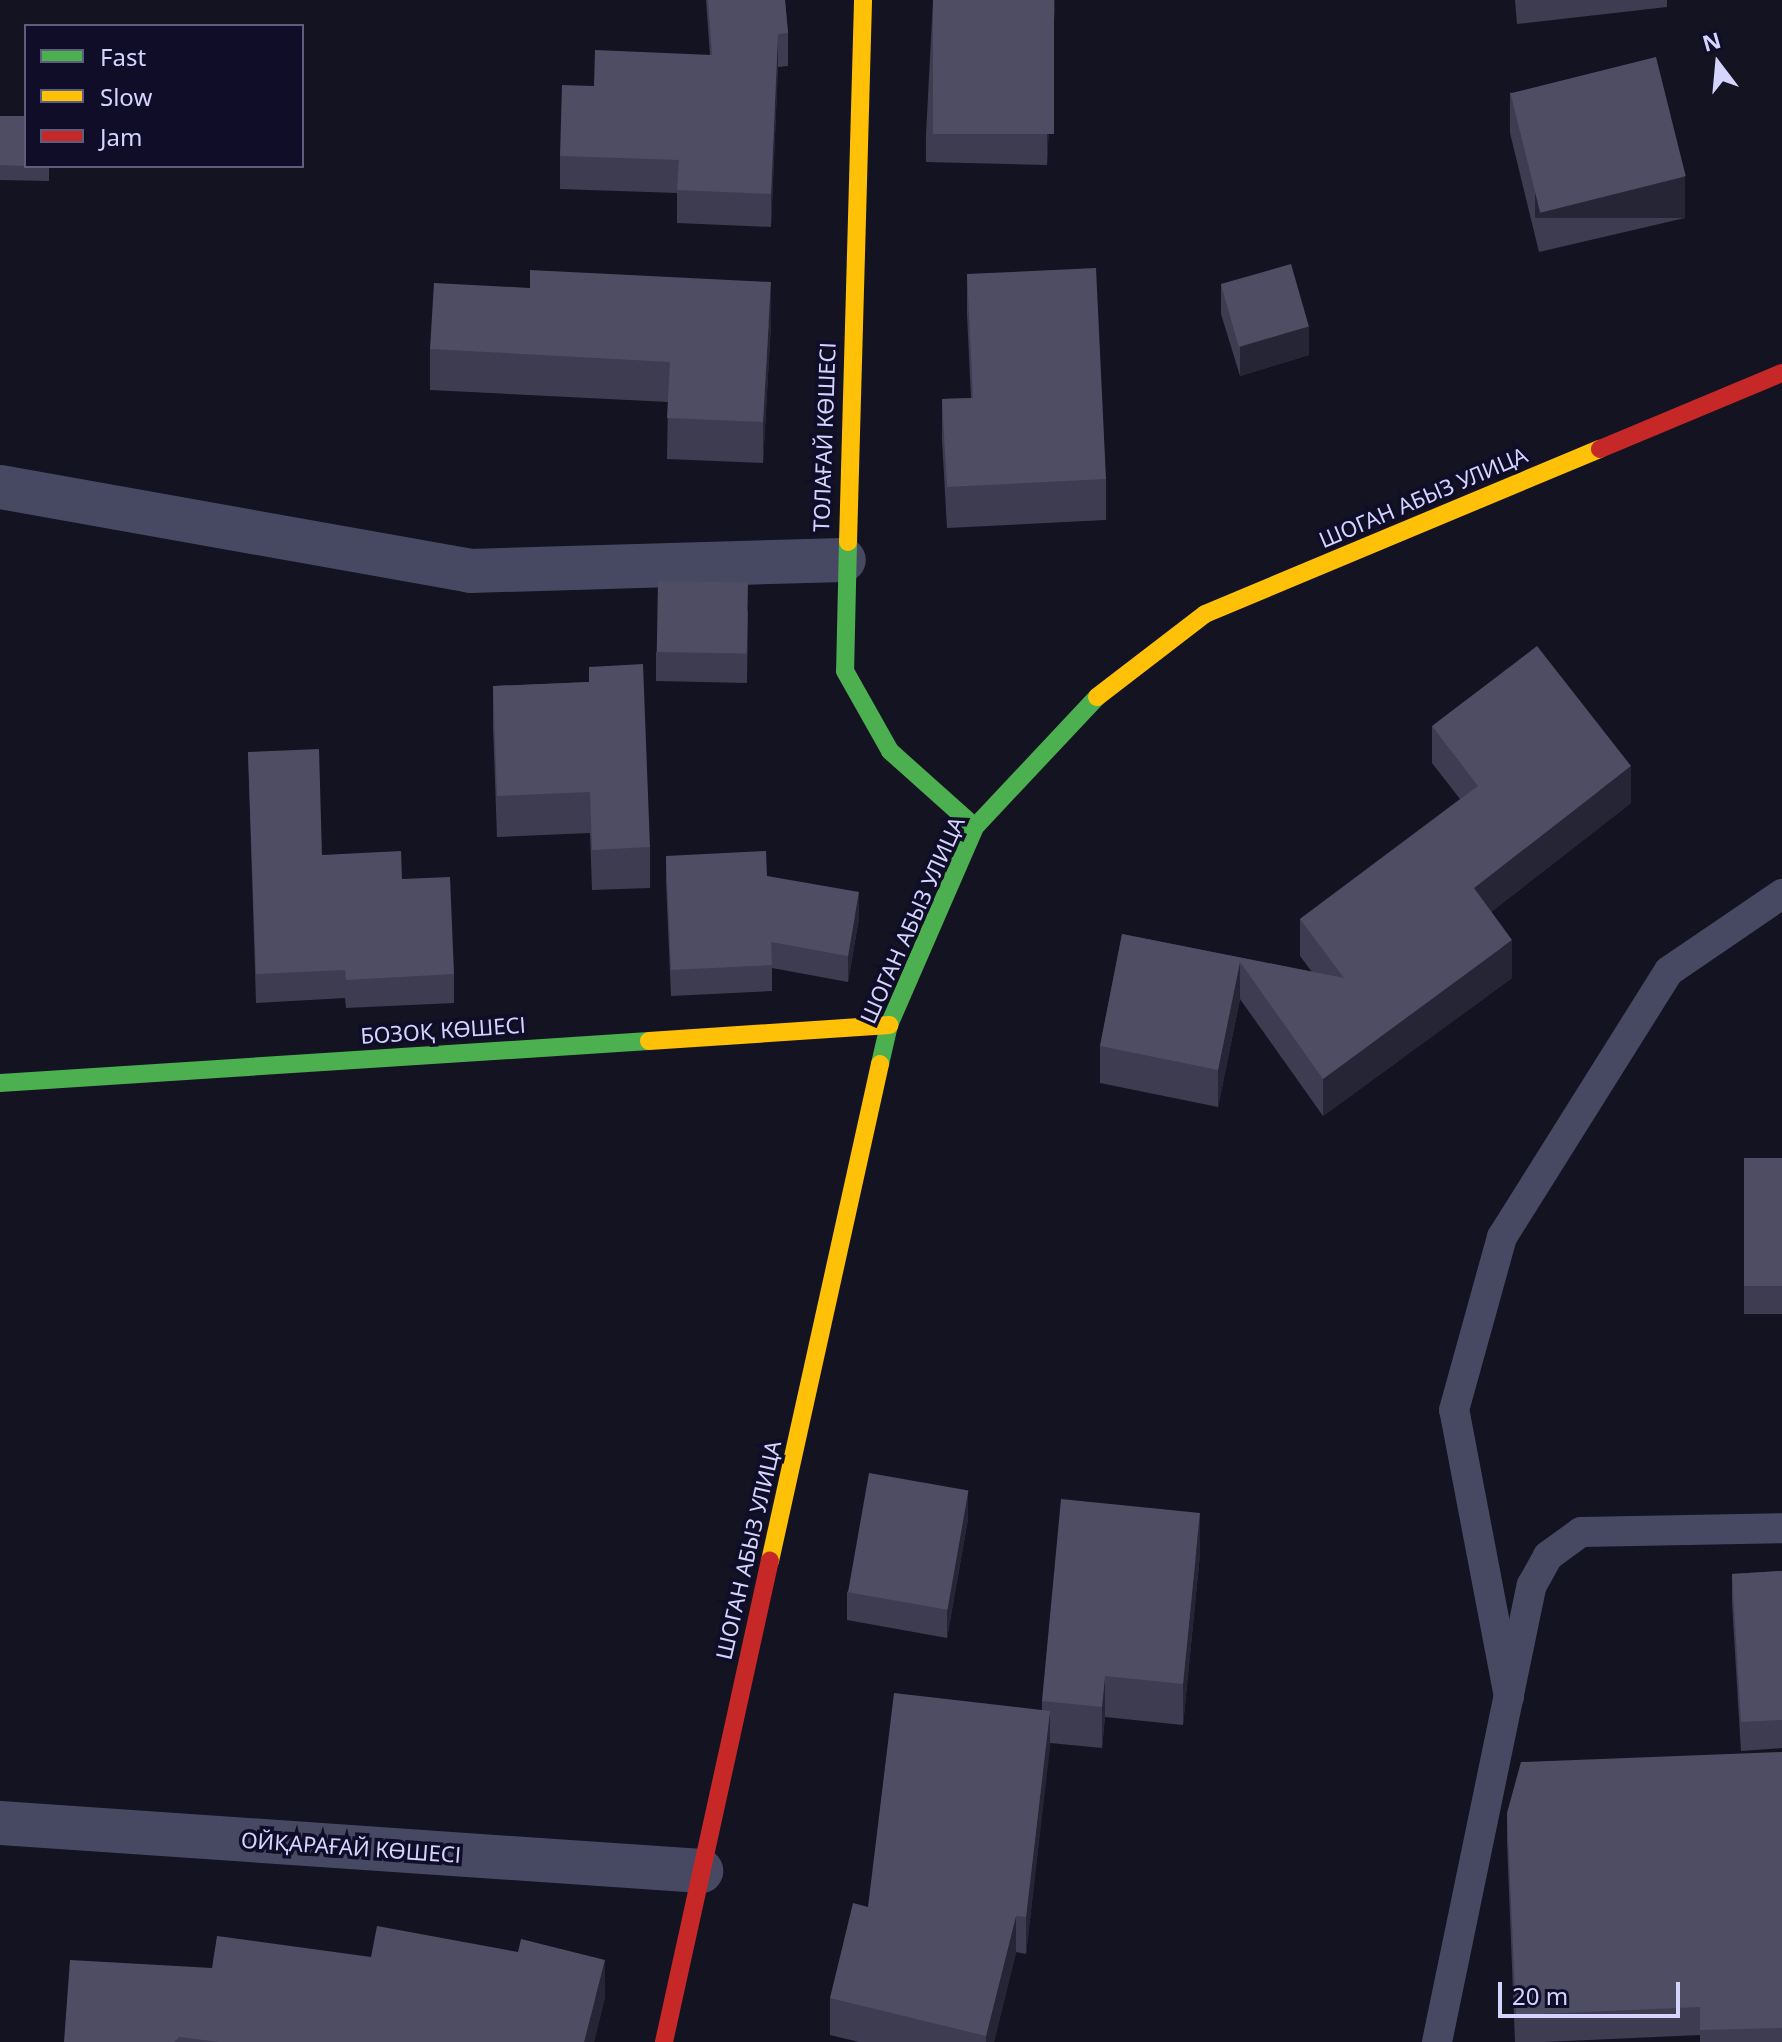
<!DOCTYPE html>
<html>
<head>
<meta charset="utf-8">
<style>
  body { margin:0 }
  #map { position:relative; width:1782px; height:2042px; overflow:hidden; background:#141322; font-family:"Noto Sans",sans-serif }
  div>[style] { position:absolute }
  .lane>* { height:30px; margin:-15px; padding:0 15px; transform-origin:15px; border-radius:15px; background:#474963 }
  .street>* { height:44px; margin:-22px; padding:0 22px; transform-origin:22px; border-radius:22px; background:#474963 }
  .fast>* { height:18px; margin:-9px; padding:0 9px; transform-origin:9px; border-radius:9px; background:#4caf50 }
  .slow>* { height:18px; margin:-9px; padding:0 9px; transform-origin:9px; border-radius:9px; background:#ffc107 }
  .jam>* { height:18px; margin:-9px; padding:0 9px; transform-origin:9px; border-radius:9px; background:#c62828 }
  .wall>* { inset:0; background:#3d3c51; transform-origin:0 0 }
  .shaded-wall>* { inset:0; background:#262536; transform-origin:0 0 }
  .building>* { inset:0; background:#4e4d64; transform-origin:0 0 }
  span { translate:-50% -50%; white-space:nowrap; text-align:center; line-height:1.15; -webkit-text-stroke:7px #0f0d28; paint-order:stroke }
  .street-label { font-size:22px; color:#d5d4ff }
  .legend { position:absolute; left:24px; top:24px; width:280px; height:144px; box-sizing:border-box; background:#0f0d28; border:2px solid #5e5d7e; margin:0; padding:10px 14px; list-style:none; font-size:24px; color:#d5d4ff }
  .legend li { display:flex; align-items:center; gap:16px; height:40px }
  .legend b { width:40px; border:2px solid #5e5d7e }
  .north { position:absolute; left:1678px; top:24px; width:80px; height:80px; -webkit-text-stroke:6px #0f0d28; paint-order:stroke; rotate:344deg; font-size:22px; font-weight:700; line-height:32px; text-align:center; color:#d5d4ff }
  .north::after { content:''; display:block; margin:auto; width:28px; height:36px; background:#d5d4ff; clip-path:polygon(50% 0,100% 100%,50% 72%,0 100%) }
  .scale { position:absolute; left:1498px; top:1982px; width:182px; height:36px; box-sizing:border-box; border:4px solid #d5d4ff; border-top:0; padding-left:10px; font-size:24px; line-height:28px; white-space:nowrap; color:#d5d4ff; -webkit-text-stroke:6px #0f0d28; paint-order:stroke }
</style>
</head>
<body>
<div id="map">
  <div class="lane">
    <i style="left:1509px;top:1697px;width:292px;rotate:-100.8deg"></i>
    <i style="left:1454px;top:1410px;width:180px;rotate:-74.5deg"></i>
    <i style="left:1502px;top:1237px;width:314px;rotate:-57.9deg"></i>
    <i style="left:1669px;top:971px;width:137px;rotate:-34.3deg"></i>
    <i style="left:1437px;top:2042px;width:467px;rotate:-78.3deg"></i>
    <i style="left:1532px;top:1585px;width:33px;rotate:-61deg"></i>
    <i style="left:1548px;top:1556px;width:41px;rotate:-36deg"></i>
    <i style="left:1581px;top:1532px;width:201px;rotate:-1.1deg"></i>
  </div>
  <div class="street">
    <i style="left:0;top:487px;width:477px;rotate:10.1deg"></i>
    <i style="left:470px;top:571px;width:374px;rotate:-1.7deg"></i>
    <i style="left:0;top:1823px;width:703px;rotate:3.92deg"></i>
  </div>
  <div class="fast">
    <i style="left:848px;top:542px;width:129px;rotate:91.3deg"></i>
    <i style="left:845px;top:671px;width:92px;rotate:60.6deg"></i>
    <i style="left:890px;top:751px;width:114px;rotate:41.8deg"></i>
    <i style="left:880px;top:1064px;width:40px;rotate:-77deg"></i>
    <i style="left:889px;top:1025px;width:216px;rotate:-66.5deg"></i>
    <i style="left:975px;top:827px;width:178px;rotate:-46.8deg"></i>
    <i style="left:0;top:1083px;width:650px;rotate:-3.7deg"></i>
  </div>
  <div class="slow">
    <i style="left:848px;top:542px;width:542px;rotate:-88.41deg"></i>
    <i style="left:1097px;top:697px;width:136px;rotate:-37.5deg"></i>
    <i style="left:1205px;top:614px;width:428px;rotate:-22.7deg"></i>
    <i style="left:649px;top:1041px;width:241px;rotate:-3.8deg"></i>
    <i style="left:770px;top:1561px;width:509px;rotate:-77.52deg"></i>
  </div>
  <div class="jam">
    <i style="left:1600px;top:449px;width:197px;rotate:-22.7deg"></i>
    <i style="left:664px;top:2042px;width:493px;rotate:-77.6deg"></i>
  </div>
  <div class="wall">
    <i style="clip-path:polygon(706px 0,785px 0,788px 33px,788px 66px,778px 67px,771px 227px,677px 223px,677px 193px,560px 189px,560px 156px,594px 86px,710px 55px)"></i>
    <i style="clip-path:polygon(933px 0,1055px 0,1047px 165px,926px 162px,926px 134px)"></i>
    <i style="clip-path:polygon(1515px 0,1667px 0,1667px 7px,1517px 24px)"></i>
    <i style="clip-path:polygon(1510px 92px,1685px 218px,1539px 252px,1510px 133px)"></i>
    <i style="clip-path:polygon(0 116px,49px 166px,49px 181px,0 180px)"></i>
    <i style="clip-path:polygon(967px 274px,1106px 479px,1106px 520px,947px 528px,942px 440px,942px 399px,971px 398px,967px 315px)"></i>
    <i style="clip-path:polygon(1221px 285px,1309px 355px,1240px 376px,1221px 314px)"></i>
    <i style="clip-path:polygon(771px 323px,763px 463px,667px 459px,668px 402px,430px 390px,430px 349px)"></i>
    <i style="clip-path:polygon(748px 611px,747px 683px,656px 681px,656px 652px)"></i>
    <i style="clip-path:polygon(589px 667px,650px 847px,650px 888px,592px 890px,590px 833px,497px 837px,493px 727px,493px 686px,589px 682px)"></i>
    <i style="clip-path:polygon(1432px 726px,1631px 803px,1491px 912px,1512px 978px,1323px 1116px,1240px 999px,1218px 1107px,1100px 1083px,1100px 1046px,1122px 934px,1312px 972px,1300px 956px,1300px 919px,1460px 799px,1432px 763px)"></i>
    <i style="clip-path:polygon(248px 752px,322px 855px,402px 879px,454px 974px,454px 1003px,346px 1008px,345px 998px,256px 1003px)"></i>
    <i style="clip-path:polygon(666px 856px,767px 876px,859px 918px,848px 982px,772px 968px,772px 991px,671px 996px,666px 882px)"></i>
    <i style="left:1744px;top:1158px;width:38px;height:156px"></i>
    <i style="clip-path:polygon(968px 1519px,947px 1638px,847px 1620px,847px 1592px)"></i>
    <i style="clip-path:polygon(1200px 1554px,1183px 1725px,1105px 1717px,1102px 1748px,1050px 1743px,1026px 1954px,1016px 1952px,994px 2042px,859px 2042px,830px 2035px,830px 1998px,868px 1907px,1042px 1710px,1042px 1701px)"></i>
    <i style="clip-path:polygon(1782px 1571px,1782px 1748px,1741px 1751px,1732px 1603px,1732px 1574px)"></i>
    <i style="clip-path:polygon(1782px 1752px,1782px 2042px,1700px 2042px,1700px 2035px,1544px 2042px,1515px 2042px,1507px 1842px,1507px 1813px)"></i>
    <i style="clip-path:polygon(605px 1997px,594px 2042px,64px 2042px)"></i>
  </div>
  <div class="shaded-wall">
    <i style="clip-path:polygon(1054px 0,1055px 0,1047px 165px,1047px 137px)"></i>
    <i style="clip-path:polygon(778px 34px,778px 67px,771px 227px,771px 194px)"></i>
    <i style="left:1685px;top:177px;width:41px;height:150px;rotate:90deg"></i>
    <i style="clip-path:polygon(771px 282px,771px 323px,763px 463px,763px 422px)"></i>
    <i style="clip-path:polygon(1309px 326px,1309px 355px,1240px 376px,1240px 347px)"></i>
    <i style="clip-path:polygon(1631px 766px,1631px 803px,1474px 925px,1474px 888px)"></i>
    <i style="clip-path:polygon(859px 892px,859px 918px,848px 982px,848px 956px)"></i>
    <i style="clip-path:polygon(1512px 940px,1512px 978px,1323px 1116px,1323px 1079px)"></i>
    <i style="clip-path:polygon(1240px 962px,1240px 999px,1218px 1107px,1218px 1070px)"></i>
    <i style="clip-path:polygon(968px 1491px,968px 1519px,947px 1638px,947px 1609px)"></i>
    <i style="clip-path:polygon(1200px 1513px,1200px 1554px,1183px 1725px,1183px 1684px)"></i>
    <i style="clip-path:polygon(1105px 1676px,1105px 1717px,1102px 1748px,1102px 1707px)"></i>
    <i style="clip-path:polygon(1050px 1711px,1050px 1748px,1026px 1954px,1026px 1917px)"></i>
    <i style="clip-path:polygon(1016px 1916px,1016px 1952px,994px 2042px,986px 2042px,986px 2036px)"></i>
    <i style="clip-path:polygon(605px 1960px,605px 1997px,594px 2042px,584px 2042px)"></i>
  </div>
  <div class="building">
    <i style="clip-path:polygon(708px 0,785px 0,788px 33px,778px 34px,771px 194px,677px 190px,679px 160px,560px 156px,562px 85px,594px 86px,595px 50px,712px 55px)"></i>
    <i style="left:933px;top:0;width:121px;height:134px"></i>
    <i style="left:1656px;top:57px;width:123px;height:150px;rotate:76deg"></i>
    <i style="clip-path:polygon(0 116px,26px 116px,26px 166px,49px 167px,0 165px)"></i>
    <i style="left:1291px;top:264px;width:65px;height:73px;rotate:74deg"></i>
    <i style="clip-path:polygon(1096px 268px,1106px 479px,947px 487px,942px 399px,973px 398px,967px 274px)"></i>
    <i style="clip-path:polygon(530px 270px,771px 282px,763px 422px,667px 418px,670px 362px,430px 349px,434px 283px,530px 288px)"></i>
    <i style="left:658px;top:581px;width:90px;height:71px;rotate:1deg"></i>
    <i style="clip-path:polygon(1537px 646px,1631px 766px,1474px 888px,1512px 940px,1323px 1079px,1240px 962px,1218px 1070px,1100px 1046px,1122px 934px,1344px 978px,1300px 919px,1478px 786px,1432px 726px)"></i>
    <i style="clip-path:polygon(643px 664px,650px 847px,592px 850px,590px 792px,497px 796px,493px 686px,589px 682px,589px 667px)"></i>
    <i style="clip-path:polygon(319px 749px,322px 855px,401px 851px,402px 879px,450px 877px,454px 974px,346px 980px,345px 970px,256px 974px,248px 752px)"></i>
    <i style="clip-path:polygon(766px 851px,767px 876px,859px 892px,848px 956px,771px 942px,772px 965px,671px 970px,666px 856px)"></i>
    <i style="left:1744px;top:1158px;width:38px;height:128px"></i>
    <i style="left:869px;top:1473px;width:101px;height:121px;rotate:10deg"></i>
    <i style="clip-path:polygon(1061px 1499px,1200px 1513px,1183px 1684px,1105px 1676px,1102px 1707px,1042px 1701px)"></i>
    <i style="clip-path:polygon(1782px 1571px,1782px 1720px,1741px 1722px,1732px 1574px)"></i>
    <i style="clip-path:polygon(894px 1693px,1050px 1711px,1026px 1917px,1016px 1916px,986px 2036px,830px 1998px,853px 1903px,868px 1907px)"></i>
    <i style="clip-path:polygon(1782px 1752px,1782px 2028px,1700px 2030px,1700px 2007px,1516px 2015px,1507px 1813px,1521px 1762px)"></i>
    <i style="clip-path:polygon(377px 1926px,518px 1952px,521px 1939px,605px 1960px,584px 2042px,219px 2042px,179px 2037px,174px 2042px,64px 2042px,70px 1960px,212px 1968px,217px 1936px,371px 1957px)"></i>
  </div>
  <div class="street-label">
    <span style="left:824px;top:437px;rotate:-88deg">ТОЛАҒАЙ КӨШЕСІ</span>
    <span style="left:1423px;top:497px;rotate:-23deg">ШОГАН АБЫЗ УЛИЦА</span>
    <span style="left:912px;top:920px;rotate:-66deg">ШОГАН АБЫЗ УЛИЦА</span>
    <span style="left:443px;top:1030px;rotate:-4deg">БОЗОҚ КӨШЕСІ</span>
    <span style="left:748px;top:1550px;rotate:-77deg">ШОГАН АБЫЗ УЛИЦА</span>
    <span style="left:351px;top:1847px;rotate:4deg">ОЙҚАРАҒАЙ КӨШЕСІ</span>
  </div>
  <ul class="legend">
  <li><b style="height:10px;background:#4caf50"></b>Fast</li>
  <li><b style="height:10px;background:#ffc107"></b>Slow</li>
  <li><b style="height:10px;background:#c62828"></b>Jam</li>
  </ul>
  <div class="north">N</div>
  <div class="scale">20 m</div>
</div>
</body>
</html>
